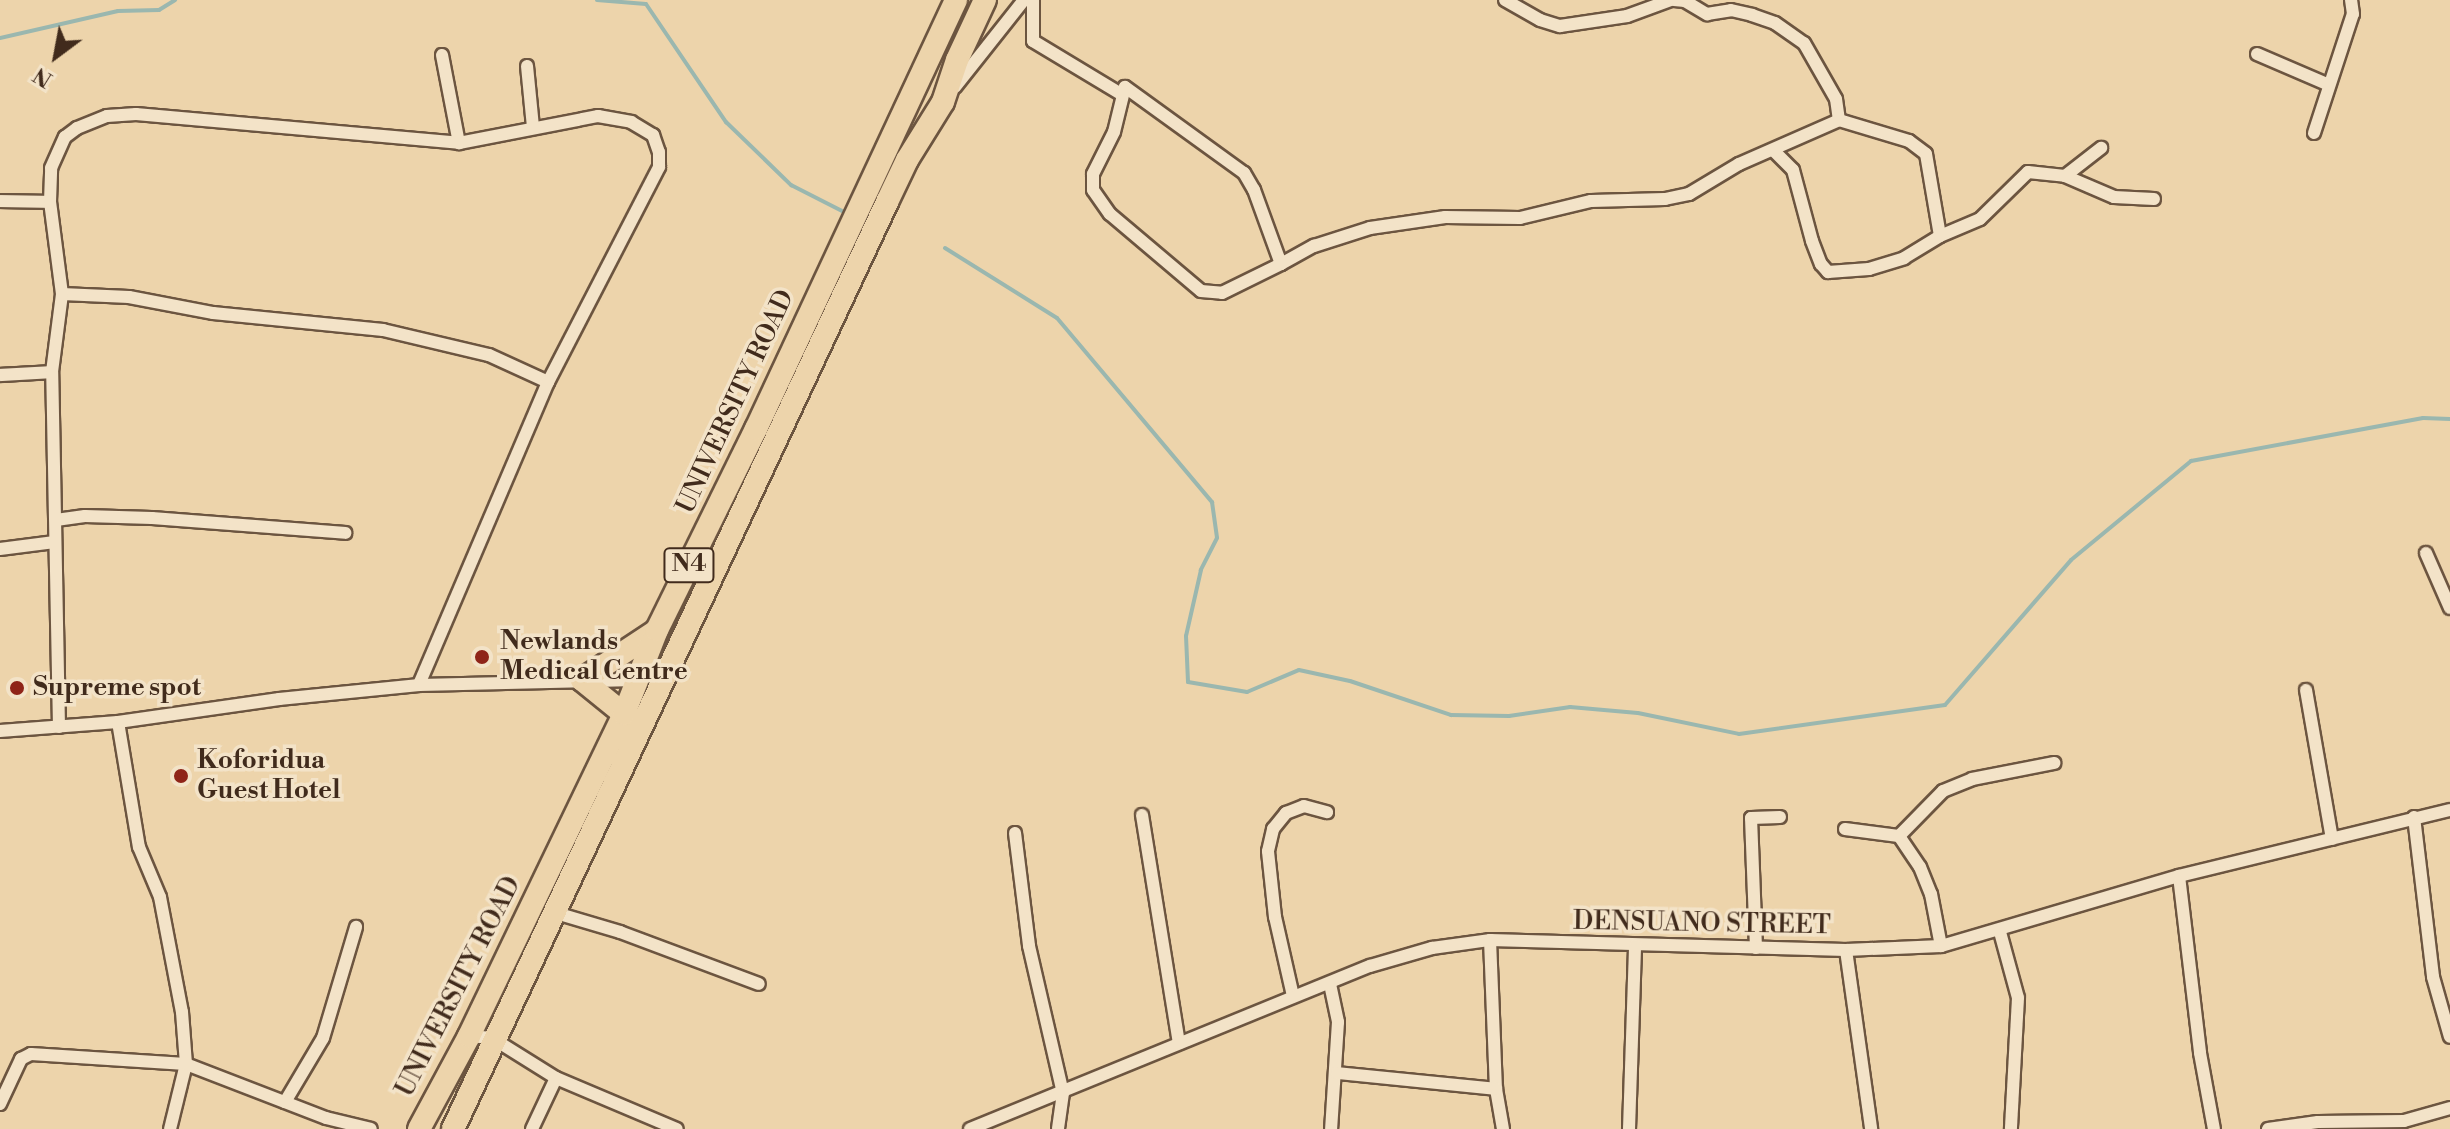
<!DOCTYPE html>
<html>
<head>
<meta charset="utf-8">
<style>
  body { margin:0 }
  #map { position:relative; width:2450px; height:1129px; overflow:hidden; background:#edd4ab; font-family:"Libre Bodoni",serif }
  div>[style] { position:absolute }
  .stream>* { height:4px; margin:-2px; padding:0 2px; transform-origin:2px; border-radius:2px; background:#9ab7af }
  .roads { filter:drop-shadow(2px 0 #6c5540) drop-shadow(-2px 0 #6c5540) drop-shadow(0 2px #6c5540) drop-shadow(0 -2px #6c5540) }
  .street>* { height:12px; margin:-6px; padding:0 6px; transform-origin:6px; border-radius:6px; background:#f3e3c8 }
  .highway>* { height:22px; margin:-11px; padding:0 11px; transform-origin:11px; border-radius:11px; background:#edd4ab }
  .dots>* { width:22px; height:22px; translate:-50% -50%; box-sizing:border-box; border:4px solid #f3e3c8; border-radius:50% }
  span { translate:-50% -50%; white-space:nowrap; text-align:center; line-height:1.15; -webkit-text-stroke:7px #f3e3c8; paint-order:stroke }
  .shield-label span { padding:2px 6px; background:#f3e3c8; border:2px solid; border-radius:6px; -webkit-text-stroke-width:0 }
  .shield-label { font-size:24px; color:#412b1c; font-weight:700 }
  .street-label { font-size:26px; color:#412b1c }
  .poi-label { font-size:26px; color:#412b1c; font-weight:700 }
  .left { translate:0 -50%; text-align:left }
  .north { position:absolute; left:16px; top:16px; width:80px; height:80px; -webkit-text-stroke:6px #f3e3c8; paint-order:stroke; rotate:212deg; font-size:22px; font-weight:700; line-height:32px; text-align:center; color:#412b1c }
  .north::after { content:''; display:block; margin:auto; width:28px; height:36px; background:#412b1c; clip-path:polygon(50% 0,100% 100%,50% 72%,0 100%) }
</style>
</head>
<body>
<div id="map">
  <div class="stream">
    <i style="left:597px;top:0;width:49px;rotate:4.7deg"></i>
    <i style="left:646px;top:4px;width:143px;rotate:55.9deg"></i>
    <i style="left:726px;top:122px;width:91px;rotate:44.1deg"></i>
    <i style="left:791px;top:185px;width:59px;rotate:27deg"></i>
    <i style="left:0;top:38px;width:121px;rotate:-12.9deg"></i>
    <i style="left:118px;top:11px;width:41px;rotate:-1.4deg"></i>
    <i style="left:159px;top:10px;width:19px;rotate:-32deg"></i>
    <i style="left:945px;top:248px;width:132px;rotate:32deg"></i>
    <i style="left:1057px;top:318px;width:241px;rotate:49.9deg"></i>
    <i style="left:1212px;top:502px;width:36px;rotate:82deg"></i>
    <i style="left:1217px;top:538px;width:36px;rotate:117deg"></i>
    <i style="left:1201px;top:570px;width:68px;rotate:102.8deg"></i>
    <i style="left:1186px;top:636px;width:46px;rotate:87.5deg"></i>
    <i style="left:1188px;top:682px;width:60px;rotate:9.6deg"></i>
    <i style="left:1247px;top:692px;width:56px;rotate:-22.9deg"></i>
    <i style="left:1299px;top:670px;width:52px;rotate:12.2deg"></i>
    <i style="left:1350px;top:681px;width:107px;rotate:18.6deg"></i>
    <i style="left:1451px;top:715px;width:58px;rotate:1deg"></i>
    <i style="left:1509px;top:716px;width:62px;rotate:-8.4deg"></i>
    <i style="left:1570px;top:707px;width:68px;rotate:5deg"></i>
    <i style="left:1638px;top:713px;width:103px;rotate:11.7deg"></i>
    <i style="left:1739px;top:734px;width:208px;rotate:-8deg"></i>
    <i style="left:1945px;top:705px;width:192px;rotate:-49deg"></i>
    <i style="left:2071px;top:560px;width:156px;rotate:-39.5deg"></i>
    <i style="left:2191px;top:461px;width:236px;rotate:-10.5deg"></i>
    <i style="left:2423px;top:418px;width:27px;rotate:2deg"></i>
  </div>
  <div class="roads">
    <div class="street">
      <i style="left:1033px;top:0;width:41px;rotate:90deg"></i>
      <i style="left:1033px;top:41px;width:103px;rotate:31.1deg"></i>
      <i style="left:1505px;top:0;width:40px;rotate:29.7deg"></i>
      <i style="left:1540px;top:20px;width:21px;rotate:17deg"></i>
      <i style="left:1560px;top:26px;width:68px;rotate:-8.5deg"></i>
      <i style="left:1627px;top:16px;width:47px;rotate:-20deg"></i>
      <i style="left:1674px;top:0;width:11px;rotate:5deg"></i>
      <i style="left:1685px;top:1px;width:26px;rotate:31deg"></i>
      <i style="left:1707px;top:14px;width:24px;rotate:-9deg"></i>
      <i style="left:1731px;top:10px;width:22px;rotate:13deg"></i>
      <i style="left:1752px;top:15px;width:24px;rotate:19deg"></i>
      <i style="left:1775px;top:23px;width:35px;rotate:35deg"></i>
      <i style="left:1804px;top:43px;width:64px;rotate:60.3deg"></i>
      <i style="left:1836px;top:99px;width:21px;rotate:82deg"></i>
      <i style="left:2257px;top:54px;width:76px;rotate:23.2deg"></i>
      <i style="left:442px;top:55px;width:90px;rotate:79.1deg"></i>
      <i style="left:527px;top:66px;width:61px;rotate:84.4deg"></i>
      <i style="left:955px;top:87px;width:111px;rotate:-51.6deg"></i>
      <i style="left:2314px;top:133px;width:125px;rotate:-71.9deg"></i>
      <i style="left:2353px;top:14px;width:14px;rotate:-98deg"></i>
      <i style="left:1773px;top:150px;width:28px;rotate:45deg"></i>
      <i style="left:1793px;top:170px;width:73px;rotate:75deg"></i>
      <i style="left:1812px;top:241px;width:25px;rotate:69deg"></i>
      <i style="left:1821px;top:264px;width:11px;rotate:49deg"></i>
      <i style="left:1828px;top:272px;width:41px;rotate:-4.2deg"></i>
      <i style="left:1869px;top:269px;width:37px;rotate:-17deg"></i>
      <i style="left:1904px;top:258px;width:42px;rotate:-31.4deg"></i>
      <i style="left:1940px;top:236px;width:43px;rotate:-23deg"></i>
      <i style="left:1980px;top:219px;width:67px;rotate:-44.4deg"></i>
      <i style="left:2028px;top:172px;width:37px;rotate:6deg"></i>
      <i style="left:2065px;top:176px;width:53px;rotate:23.2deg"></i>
      <i style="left:2114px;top:197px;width:40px;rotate:2.9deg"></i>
      <i style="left:2065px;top:176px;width:46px;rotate:-37.9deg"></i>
      <i style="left:0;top:201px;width:50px;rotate:1.1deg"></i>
      <i style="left:1281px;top:264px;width:79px;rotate:-110deg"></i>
      <i style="left:1254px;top:190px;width:20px;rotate:-120deg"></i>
      <i style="left:1244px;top:173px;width:147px;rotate:-144.1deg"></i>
      <i style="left:1125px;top:87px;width:46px;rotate:103.7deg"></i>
      <i style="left:1114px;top:132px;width:47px;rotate:116.6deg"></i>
      <i style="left:1093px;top:174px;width:16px;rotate:90deg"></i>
      <i style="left:1093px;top:190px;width:29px;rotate:55deg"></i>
      <i style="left:1110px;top:214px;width:119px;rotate:40.2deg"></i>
      <i style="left:1201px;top:291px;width:21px;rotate:5deg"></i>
      <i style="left:1222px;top:293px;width:66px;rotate:-26.2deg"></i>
      <i style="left:1281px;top:264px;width:38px;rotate:-29deg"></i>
      <i style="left:1314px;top:246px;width:59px;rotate:-17.8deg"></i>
      <i style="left:1370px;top:228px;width:76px;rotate:-8.3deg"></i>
      <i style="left:1445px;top:217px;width:75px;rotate:0.8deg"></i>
      <i style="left:1520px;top:218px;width:73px;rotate:-13.5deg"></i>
      <i style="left:1591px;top:201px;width:74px;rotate:-1.5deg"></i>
      <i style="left:1665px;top:199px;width:25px;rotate:-12deg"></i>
      <i style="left:1689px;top:194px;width:58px;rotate:-31deg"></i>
      <i style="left:1739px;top:164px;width:109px;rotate:-23.7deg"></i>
      <i style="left:1839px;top:120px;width:73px;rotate:16.7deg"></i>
      <i style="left:1909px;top:141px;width:21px;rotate:37deg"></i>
      <i style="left:1926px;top:154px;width:83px;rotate:80.3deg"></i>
      <i style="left:62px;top:294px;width:67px;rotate:2.6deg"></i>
      <i style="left:129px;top:297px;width:86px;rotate:10.8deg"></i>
      <i style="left:213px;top:313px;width:171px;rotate:5.7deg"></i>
      <i style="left:383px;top:330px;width:109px;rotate:13.3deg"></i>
      <i style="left:489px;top:355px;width:65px;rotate:24.6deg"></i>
      <i style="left:0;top:375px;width:52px;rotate:-3.3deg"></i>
      <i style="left:56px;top:520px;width:29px;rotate:-8deg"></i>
      <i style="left:85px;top:516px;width:67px;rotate:1.7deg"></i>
      <i style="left:152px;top:518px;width:194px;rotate:4.4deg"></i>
      <i style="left:0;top:549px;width:55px;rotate:-7.3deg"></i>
      <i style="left:2426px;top:553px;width:60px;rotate:66.4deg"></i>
      <i style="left:2306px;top:690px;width:151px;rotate:80.1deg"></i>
      <i style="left:118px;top:722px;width:127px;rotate:80.5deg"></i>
      <i style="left:139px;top:847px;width:54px;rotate:67.2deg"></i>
      <i style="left:160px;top:897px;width:117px;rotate:79.2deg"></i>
      <i style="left:182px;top:1012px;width:52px;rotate:85.6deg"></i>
      <i style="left:186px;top:1064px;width:67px;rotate:103.8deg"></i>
      <i style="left:59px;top:727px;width:355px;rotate:-91.1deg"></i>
      <i style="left:52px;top:372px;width:79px;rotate:-82.7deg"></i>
      <i style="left:62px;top:294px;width:93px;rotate:-97.4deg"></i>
      <i style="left:50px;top:202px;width:34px;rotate:-88deg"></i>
      <i style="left:51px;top:168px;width:34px;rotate:-66deg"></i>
      <i style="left:65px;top:137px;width:15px;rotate:-37deg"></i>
      <i style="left:77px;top:128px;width:32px;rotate:-22deg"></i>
      <i style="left:107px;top:116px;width:29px;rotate:-4deg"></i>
      <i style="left:136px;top:114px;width:324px;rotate:5.1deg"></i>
      <i style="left:459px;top:143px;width:142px;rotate:-11deg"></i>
      <i style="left:598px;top:116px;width:34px;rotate:10deg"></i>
      <i style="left:631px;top:122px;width:26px;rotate:31deg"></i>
      <i style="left:653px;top:135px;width:18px;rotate:71deg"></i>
      <i style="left:659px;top:152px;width:15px;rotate:90deg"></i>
      <i style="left:659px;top:167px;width:242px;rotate:117.3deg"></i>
      <i style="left:548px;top:382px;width:329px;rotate:113.1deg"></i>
      <i style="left:0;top:731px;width:118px;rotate:-4.4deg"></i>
      <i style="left:118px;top:722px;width:163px;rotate:-8.1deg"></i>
      <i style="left:279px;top:699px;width:141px;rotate:-5.7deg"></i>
      <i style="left:419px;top:685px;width:218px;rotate:-1.3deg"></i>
      <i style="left:1142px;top:815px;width:231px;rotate:80.8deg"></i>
      <i style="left:2414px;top:817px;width:161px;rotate:83.2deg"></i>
      <i style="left:2433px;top:977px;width:62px;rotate:74.2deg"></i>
      <i style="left:1845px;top:829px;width:54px;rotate:7.4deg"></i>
      <i style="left:1899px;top:836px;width:63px;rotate:-45.6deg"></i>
      <i style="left:1943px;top:791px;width:31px;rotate:-22deg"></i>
      <i style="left:1972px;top:779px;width:84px;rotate:-11deg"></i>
      <i style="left:1015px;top:833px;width:114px;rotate:82.9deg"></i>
      <i style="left:1029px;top:946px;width:151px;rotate:77deg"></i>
      <i style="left:1063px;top:1093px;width:36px;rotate:98deg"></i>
      <i style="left:1899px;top:836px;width:37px;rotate:56deg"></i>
      <i style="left:1920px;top:867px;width:29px;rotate:68deg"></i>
      <i style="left:1931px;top:894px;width:53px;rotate:79.1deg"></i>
      <i style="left:2179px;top:876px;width:178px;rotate:83.2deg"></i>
      <i style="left:2200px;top:1053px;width:77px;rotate:79.6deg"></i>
      <i style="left:556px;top:913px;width:67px;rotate:16.5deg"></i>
      <i style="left:620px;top:932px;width:148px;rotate:20.5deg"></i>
      <i style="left:2000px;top:932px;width:68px;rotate:74.7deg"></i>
      <i style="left:2018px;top:998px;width:131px;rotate:93.1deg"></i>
      <i style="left:1490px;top:940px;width:149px;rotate:87.7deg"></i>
      <i style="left:1496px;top:1089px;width:41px;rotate:80.1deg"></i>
      <i style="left:1756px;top:948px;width:130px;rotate:-92.2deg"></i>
      <i style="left:1751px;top:818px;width:29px;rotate:-2deg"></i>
      <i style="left:1846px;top:950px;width:181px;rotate:82deg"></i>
      <i style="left:1330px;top:984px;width:39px;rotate:78deg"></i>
      <i style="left:1338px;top:1022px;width:107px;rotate:93.7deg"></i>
      <i style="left:1293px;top:996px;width:81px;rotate:-102.8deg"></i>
      <i style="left:1275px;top:917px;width:66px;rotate:-96.1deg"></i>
      <i style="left:1268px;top:851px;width:23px;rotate:-77deg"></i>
      <i style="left:1273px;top:829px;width:21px;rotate:-51deg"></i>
      <i style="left:1286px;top:813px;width:19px;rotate:-21deg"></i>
      <i style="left:1304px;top:806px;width:24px;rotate:15deg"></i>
      <i style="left:469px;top:1036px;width:23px;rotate:5deg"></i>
      <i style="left:492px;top:1038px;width:75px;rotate:32deg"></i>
      <i style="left:556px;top:1078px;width:131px;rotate:22.9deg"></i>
      <i style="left:1337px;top:1073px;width:160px;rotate:5.7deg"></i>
      <i style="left:285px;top:1102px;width:74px;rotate:-59.3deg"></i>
      <i style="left:323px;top:1038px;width:116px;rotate:-73.4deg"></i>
      <i style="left:0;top:1104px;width:50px;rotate:-65deg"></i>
      <i style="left:21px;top:1059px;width:11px;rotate:-27deg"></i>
      <i style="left:31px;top:1054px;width:155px;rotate:3.7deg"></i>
      <i style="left:186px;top:1064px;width:150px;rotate:21.1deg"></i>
      <i style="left:326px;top:1118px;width:46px;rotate:13.7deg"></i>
      <i style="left:532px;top:1129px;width:56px;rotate:-64.8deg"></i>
      <i style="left:970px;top:1129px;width:432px;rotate:-22.2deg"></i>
      <i style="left:1370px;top:966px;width:65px;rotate:-16.2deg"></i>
      <i style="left:1432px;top:948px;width:59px;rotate:-7.9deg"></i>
      <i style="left:1490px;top:940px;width:356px;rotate:1.6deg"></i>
      <i style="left:1846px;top:950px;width:95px;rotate:-2.4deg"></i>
      <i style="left:1941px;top:946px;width:248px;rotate:-16.4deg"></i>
      <i style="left:2179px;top:876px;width:279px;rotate:-13.7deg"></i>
      <i style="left:1629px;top:1129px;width:184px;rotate:-88.1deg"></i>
      <i style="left:2268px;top:1129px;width:50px;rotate:-8deg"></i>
      <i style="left:2318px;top:1122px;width:86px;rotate:-0.7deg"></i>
      <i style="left:2404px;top:1121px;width:48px;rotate:-15.8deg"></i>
    </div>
    <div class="highway">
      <i style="left:624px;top:714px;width:54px;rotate:-141deg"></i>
      <i style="left:582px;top:680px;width:89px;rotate:-33.5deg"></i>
      <i style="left:419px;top:1129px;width:106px;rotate:-61.7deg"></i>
      <i style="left:469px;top:1036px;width:357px;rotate:-64.3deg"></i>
      <i style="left:624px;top:714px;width:90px;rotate:-68.6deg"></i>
      <i style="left:657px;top:630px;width:224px;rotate:-63.8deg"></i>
      <i style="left:756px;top:429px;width:473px;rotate:-65deg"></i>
      <i style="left:453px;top:1129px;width:1024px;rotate:-64.91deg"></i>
      <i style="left:887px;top:202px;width:47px;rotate:-64.5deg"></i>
      <i style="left:907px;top:160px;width:68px;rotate:-58.2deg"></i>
      <i style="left:943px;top:102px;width:44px;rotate:-71.6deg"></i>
      <i style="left:957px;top:60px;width:66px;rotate:-65deg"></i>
    </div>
  </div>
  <div class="dots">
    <i style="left:482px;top:657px;background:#8f2418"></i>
    <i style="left:17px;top:688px;background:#8f2418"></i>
    <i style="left:181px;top:776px;background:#8f2418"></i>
  </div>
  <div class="shield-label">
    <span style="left:689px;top:565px">N4</span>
  </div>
  <div class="street-label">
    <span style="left:736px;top:402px;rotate:-65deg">UNIVERSITY ROAD</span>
    <span style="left:1702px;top:924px;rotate:1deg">DENSUANO STREET</span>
    <span style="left:459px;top:987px;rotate:-63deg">UNIVERSITY ROAD</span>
  </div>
  <div class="poi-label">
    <span class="left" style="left:500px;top:657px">Newlands<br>Medical Centre</span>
    <span class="left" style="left:33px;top:688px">Supreme spot</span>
    <span class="left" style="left:197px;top:776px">Koforidua<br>Guest Hotel</span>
  </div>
  <div class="north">N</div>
</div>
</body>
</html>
